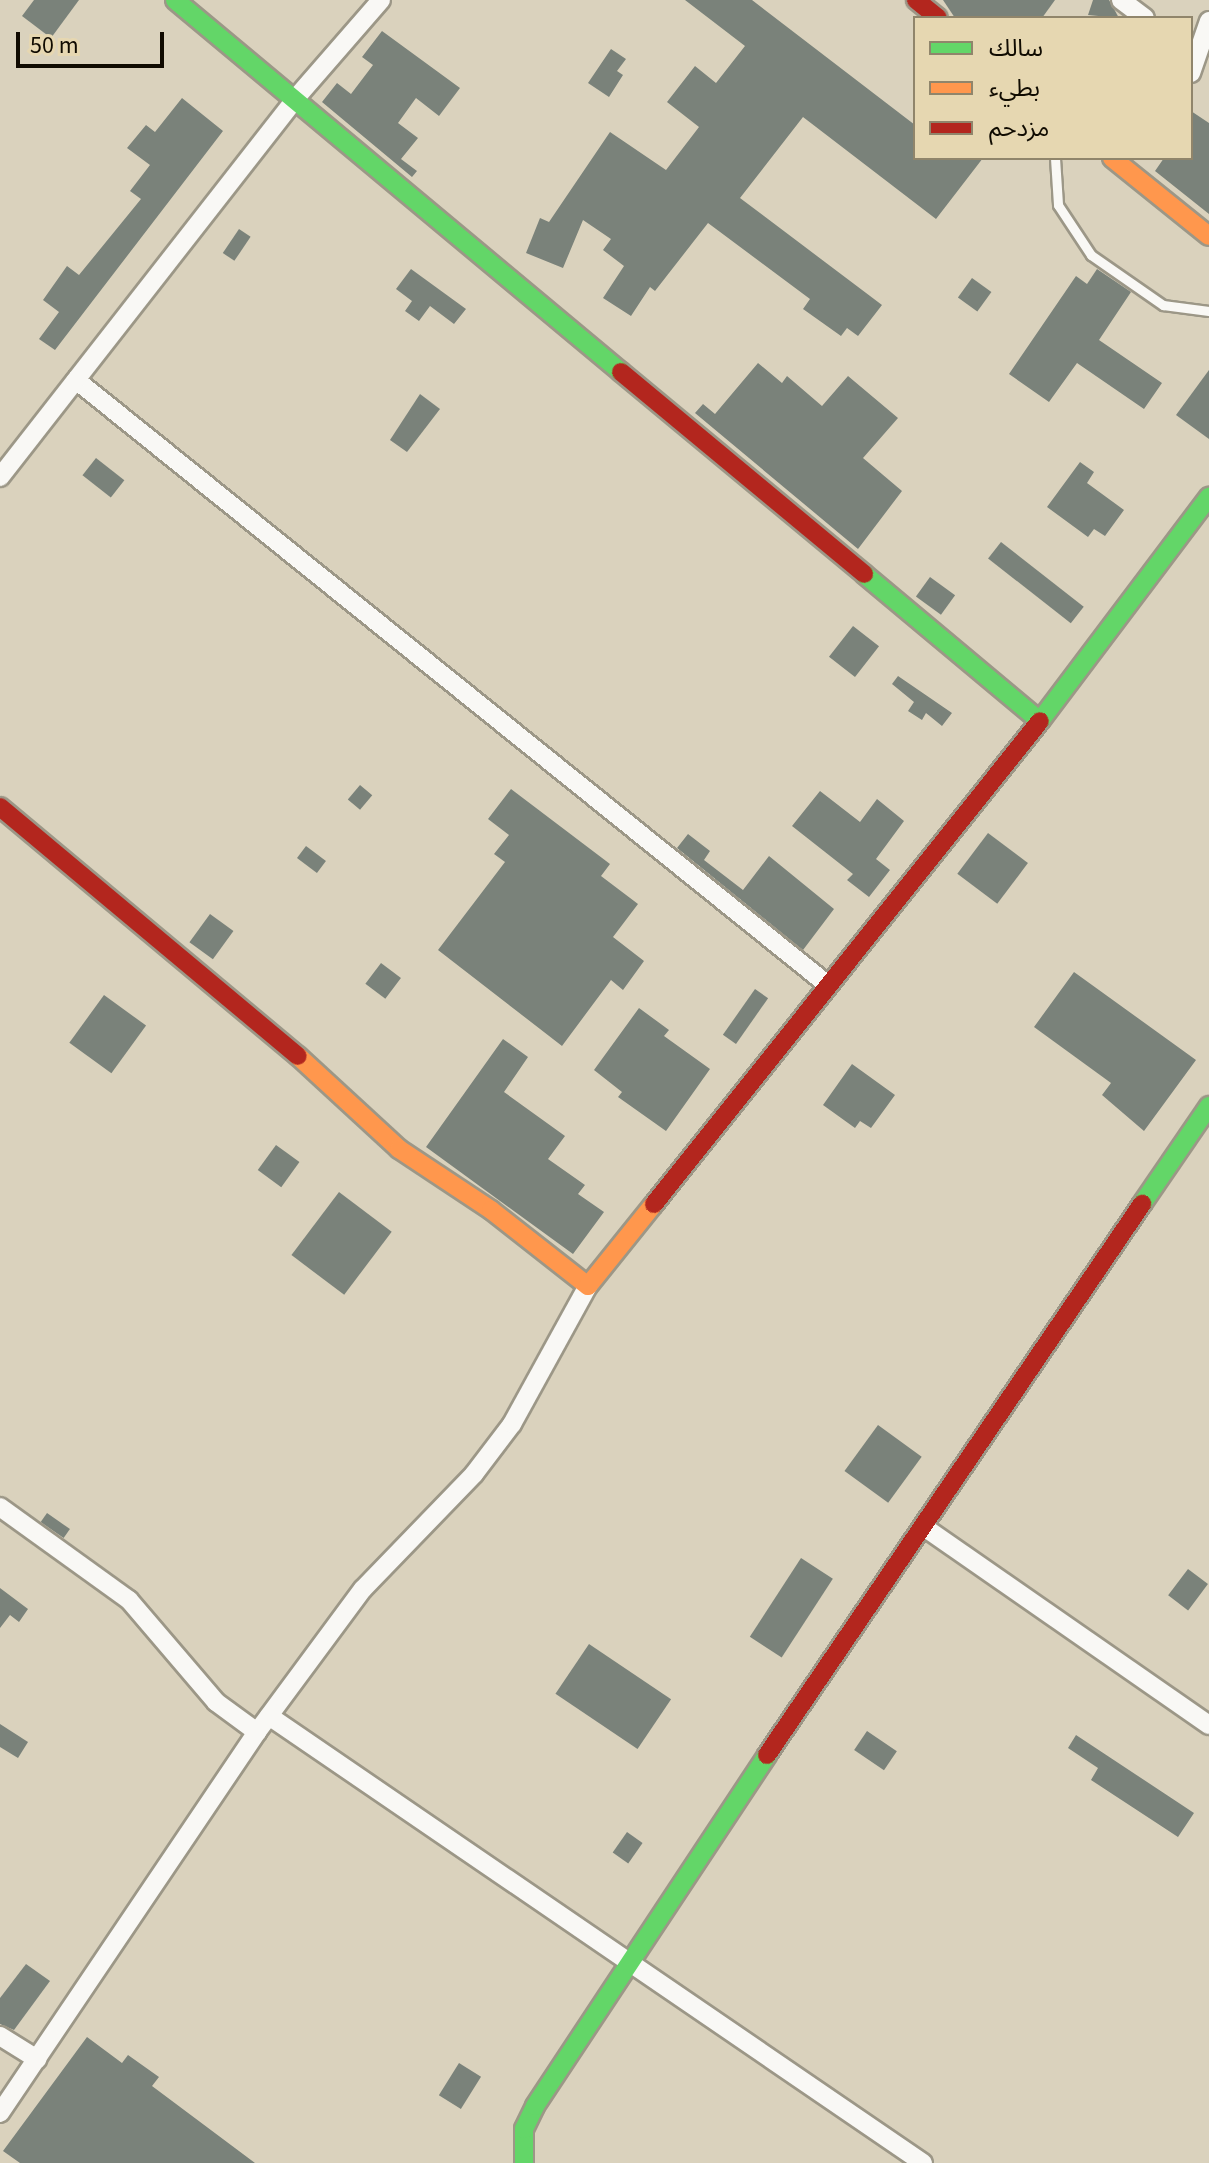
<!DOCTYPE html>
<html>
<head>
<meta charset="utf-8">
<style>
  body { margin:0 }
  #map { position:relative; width:1209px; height:2163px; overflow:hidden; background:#dad2bd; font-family:"Source Sans 3","Noto Sans Arabic",sans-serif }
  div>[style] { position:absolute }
  .building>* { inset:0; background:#7a827a; transform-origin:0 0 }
  .roads { filter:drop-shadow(2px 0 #9c9787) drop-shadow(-2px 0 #9c9787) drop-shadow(0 2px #9c9787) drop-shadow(0 -2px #9c9787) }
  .lane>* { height:9px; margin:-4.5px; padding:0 4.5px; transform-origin:4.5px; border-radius:4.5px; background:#f9f8f5 }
  .street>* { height:18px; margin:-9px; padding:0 9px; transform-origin:9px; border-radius:9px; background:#f9f8f5 }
  .fast>* { height:18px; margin:-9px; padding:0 9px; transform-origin:9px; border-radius:9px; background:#63d668 }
  .slow>* { height:18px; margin:-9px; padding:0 9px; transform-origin:9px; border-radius:9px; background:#ff974d }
  .jam>* { height:18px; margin:-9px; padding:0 9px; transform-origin:9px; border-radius:9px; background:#b3261e }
  span { translate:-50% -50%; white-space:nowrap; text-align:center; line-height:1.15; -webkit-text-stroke:8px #e6d7b1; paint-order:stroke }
  .legend { position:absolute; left:913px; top:16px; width:280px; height:144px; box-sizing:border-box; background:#e6d7b1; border:2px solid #90856b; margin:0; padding:10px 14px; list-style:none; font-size:24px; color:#100b01 }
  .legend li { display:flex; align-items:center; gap:16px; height:40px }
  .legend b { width:40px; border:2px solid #90856b }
  .scale { position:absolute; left:16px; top:32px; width:148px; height:36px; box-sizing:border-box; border:4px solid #100b01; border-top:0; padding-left:10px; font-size:24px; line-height:28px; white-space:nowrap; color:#100b01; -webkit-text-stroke:6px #e6d7b1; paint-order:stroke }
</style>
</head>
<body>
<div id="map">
  <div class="building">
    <i style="clip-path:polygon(34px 0,79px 0,51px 38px,22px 16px)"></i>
    <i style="clip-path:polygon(685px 0,752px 0,915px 125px,915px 158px,983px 158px,936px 219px,803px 117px,740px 198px,882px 305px,858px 336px,847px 328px,841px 336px,803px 309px,810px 299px,708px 223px,655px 291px,650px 287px,631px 316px,603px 298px,624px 266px,603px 250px,611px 239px,583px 220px,563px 268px,526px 253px,540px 218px,549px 222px,610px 132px,666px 170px,699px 127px,667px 102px,695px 66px,716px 83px,745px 46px)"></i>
    <i style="clip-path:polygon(943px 0,1055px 0,1042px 18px,955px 18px)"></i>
    <i style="clip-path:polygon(1093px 0,1109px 0,1119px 18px,1088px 15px)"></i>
    <i style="clip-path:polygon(382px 31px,460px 88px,439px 116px,416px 98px,398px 123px,418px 138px,401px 159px,417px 171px,412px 177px,322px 102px,337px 83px,351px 94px,373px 65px,362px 57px)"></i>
    <i style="clip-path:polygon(611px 49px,626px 59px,617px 71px,623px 75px,609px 97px,588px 83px)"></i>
    <i style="clip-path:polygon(182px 98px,223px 131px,55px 350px,39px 339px,59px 312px,43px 300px,67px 266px,79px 275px,141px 199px,130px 191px,150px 165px,127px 148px,146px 125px,155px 132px)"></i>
    <i style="clip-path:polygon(1191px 111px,1209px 123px,1209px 214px,1155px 171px,1164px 158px,1191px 158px)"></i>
    <i style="left:239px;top:229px;width:14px;height:29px;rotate:34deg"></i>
    <i style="clip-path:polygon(411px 269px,466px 309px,454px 324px,430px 306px,419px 321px,405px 311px,412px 301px,396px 289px)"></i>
    <i style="clip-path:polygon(1097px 269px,1131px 292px,1099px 340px,1162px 383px,1144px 409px,1077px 363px,1049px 402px,1009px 374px,1076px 276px,1087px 284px)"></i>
    <i style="left:972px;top:278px;width:24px;height:24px;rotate:36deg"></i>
    <i style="clip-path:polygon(758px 363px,782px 383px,787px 376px,822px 406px,848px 376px,898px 418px,863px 458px,902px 491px,858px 549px,695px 413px,703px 404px,715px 414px)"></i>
    <i style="clip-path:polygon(1209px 370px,1209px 439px,1176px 415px)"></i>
    <i style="clip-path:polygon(420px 394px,440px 409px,407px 452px,390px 440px)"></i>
    <i style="left:96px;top:458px;width:36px;height:22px;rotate:38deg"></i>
    <i style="clip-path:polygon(1080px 462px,1094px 472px,1087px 483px,1124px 510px,1105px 536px,1094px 529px,1088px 537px,1047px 507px)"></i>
    <i style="left:1001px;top:542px;width:105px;height:21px;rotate:38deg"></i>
    <i style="left:930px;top:577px;width:31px;height:24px;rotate:36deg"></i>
    <i style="left:853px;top:626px;width:33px;height:39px;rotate:38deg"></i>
    <i style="clip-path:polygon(898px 676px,952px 713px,942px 726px,926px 713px,922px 720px,908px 711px,914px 702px,892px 684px)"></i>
    <i style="left:360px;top:785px;width:16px;height:19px;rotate:40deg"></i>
    <i style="clip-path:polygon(511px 789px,610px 864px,601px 876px,638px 904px,613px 937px,644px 961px,623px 990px,611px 980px,562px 1046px,438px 950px,505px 862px,494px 854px,509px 835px,488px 819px)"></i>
    <i style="clip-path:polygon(820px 791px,860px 822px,877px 799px,904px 821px,876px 859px,890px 870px,869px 897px,847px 880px,853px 874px,792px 826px)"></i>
    <i style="left:988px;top:833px;width:50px;height:51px;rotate:37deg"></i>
    <i style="clip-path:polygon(688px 834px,710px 851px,704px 860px,743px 890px,769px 856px,834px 909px,803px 950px,677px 848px)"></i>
    <i style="left:306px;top:846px;width:25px;height:15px;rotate:37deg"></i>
    <i style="left:210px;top:914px;width:29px;height:35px;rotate:36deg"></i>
    <i style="left:381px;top:963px;width:25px;height:26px;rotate:37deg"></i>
    <i style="clip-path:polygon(1074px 972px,1196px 1060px,1144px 1131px,1102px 1095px,1111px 1083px,1034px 1027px)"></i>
    <i style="left:755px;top:989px;width:16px;height:56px;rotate:35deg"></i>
    <i style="left:104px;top:995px;width:52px;height:59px;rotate:36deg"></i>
    <i style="clip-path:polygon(639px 1008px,669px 1030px,664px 1036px,710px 1069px,666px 1131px,618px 1097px,622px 1092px,594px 1070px)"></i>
    <i style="clip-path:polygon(503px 1039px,528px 1057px,504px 1092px,565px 1136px,548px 1159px,585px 1185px,578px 1194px,604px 1212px,573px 1254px,426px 1147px)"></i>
    <i style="clip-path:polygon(852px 1064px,895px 1095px,871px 1128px,860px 1121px,855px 1128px,823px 1105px)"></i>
    <i style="left:276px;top:1145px;width:29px;height:31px;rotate:36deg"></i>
    <i style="left:339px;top:1192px;width:66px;height:79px;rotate:37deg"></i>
    <i style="left:878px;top:1425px;width:54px;height:57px;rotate:36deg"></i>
    <i style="left:47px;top:1513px;width:28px;height:11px;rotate:35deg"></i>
    <i style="left:801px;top:1558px;width:38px;height:94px;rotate:33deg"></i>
    <i style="left:1188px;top:1569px;width:25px;height:33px;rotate:37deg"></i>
    <i style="clip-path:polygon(0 1588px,28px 1609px,19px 1622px,10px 1615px,0 1628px)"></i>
    <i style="left:589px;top:1644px;width:99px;height:60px;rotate:34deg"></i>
    <i style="clip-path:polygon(0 1724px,28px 1742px,18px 1758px,0 1747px)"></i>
    <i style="left:867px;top:1731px;width:36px;height:23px;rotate:34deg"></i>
    <i style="clip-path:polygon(1076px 1735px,1194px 1813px,1178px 1837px,1091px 1780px,1098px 1768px,1068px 1748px)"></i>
    <i style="left:627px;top:1832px;width:19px;height:25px;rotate:35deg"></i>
    <i style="clip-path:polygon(26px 1964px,50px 1981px,14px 2030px,0 2024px,0 1998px)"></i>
    <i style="clip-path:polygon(87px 2037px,122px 2063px,128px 2055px,159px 2077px,152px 2086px,255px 2163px,20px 2163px,3px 2151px)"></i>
    <i style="left:459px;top:2063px;width:26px;height:38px;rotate:32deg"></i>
  </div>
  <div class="roads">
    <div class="lane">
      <i style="left:1055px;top:158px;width:47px;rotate:86.3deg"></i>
      <i style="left:1058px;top:205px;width:60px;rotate:56.6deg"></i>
      <i style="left:1091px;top:255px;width:88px;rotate:34.8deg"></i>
      <i style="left:1163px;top:305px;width:46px;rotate:7.4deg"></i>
    </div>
    <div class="street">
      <i style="left:1121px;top:0;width:30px;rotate:37deg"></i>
      <i style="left:1191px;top:73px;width:55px;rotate:-70.9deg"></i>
      <i style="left:76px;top:380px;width:965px;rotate:38.82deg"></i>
      <i style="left:0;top:477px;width:479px;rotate:-52deg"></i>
      <i style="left:295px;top:99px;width:131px;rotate:-49deg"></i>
      <i style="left:0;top:1507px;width:159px;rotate:35.8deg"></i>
      <i style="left:129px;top:1600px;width:134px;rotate:49.5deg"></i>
      <i style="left:216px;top:1702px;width:51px;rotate:36.2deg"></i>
      <i style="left:257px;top:1732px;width:178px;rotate:-53.5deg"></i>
      <i style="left:363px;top:1589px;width:160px;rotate:-46deg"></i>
      <i style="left:474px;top:1474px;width:63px;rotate:-52.8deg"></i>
      <i style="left:512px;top:1424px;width:158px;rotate:-61.2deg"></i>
      <i style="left:924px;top:1527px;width:347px;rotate:34.8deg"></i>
      <i style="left:269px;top:1716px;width:792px;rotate:34.35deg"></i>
      <i style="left:0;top:2036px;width:44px;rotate:31.9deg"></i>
      <i style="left:0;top:2113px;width:460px;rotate:-56deg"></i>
    </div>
    <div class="fast">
      <i style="left:175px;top:0;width:581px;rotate:39.83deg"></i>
      <i style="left:864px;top:574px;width:229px;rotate:39.9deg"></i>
      <i style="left:1040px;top:721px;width:281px;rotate:-53deg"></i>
      <i style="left:1142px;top:1204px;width:119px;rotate:-55.6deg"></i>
      <i style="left:524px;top:2163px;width:34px;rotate:-90deg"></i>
      <i style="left:524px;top:2129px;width:25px;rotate:-64deg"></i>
      <i style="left:535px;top:2106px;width:421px;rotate:-56.5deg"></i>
    </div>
    <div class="slow">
      <i style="left:1112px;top:158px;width:124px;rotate:38.8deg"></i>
      <i style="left:298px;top:1056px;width:137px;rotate:42.6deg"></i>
      <i style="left:399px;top:1149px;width:110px;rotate:33.5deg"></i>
      <i style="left:491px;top:1210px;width:123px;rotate:38.1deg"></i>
      <i style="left:588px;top:1286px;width:105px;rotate:-51.2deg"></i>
    </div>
    <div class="jam">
      <i style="left:916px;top:0;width:28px;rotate:39deg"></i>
      <i style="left:621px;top:372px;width:316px;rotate:39.7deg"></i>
      <i style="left:0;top:807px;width:388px;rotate:39.9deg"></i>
      <i style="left:654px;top:1204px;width:618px;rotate:-51.37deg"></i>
      <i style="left:767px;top:1755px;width:667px;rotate:-55.76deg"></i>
    </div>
  </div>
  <ul class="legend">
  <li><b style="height:10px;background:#63d668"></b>سالك</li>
  <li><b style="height:10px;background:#ff974d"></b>بطيء</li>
  <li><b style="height:10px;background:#b3261e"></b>مزدحم</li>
  </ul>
  <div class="scale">50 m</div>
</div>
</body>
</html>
